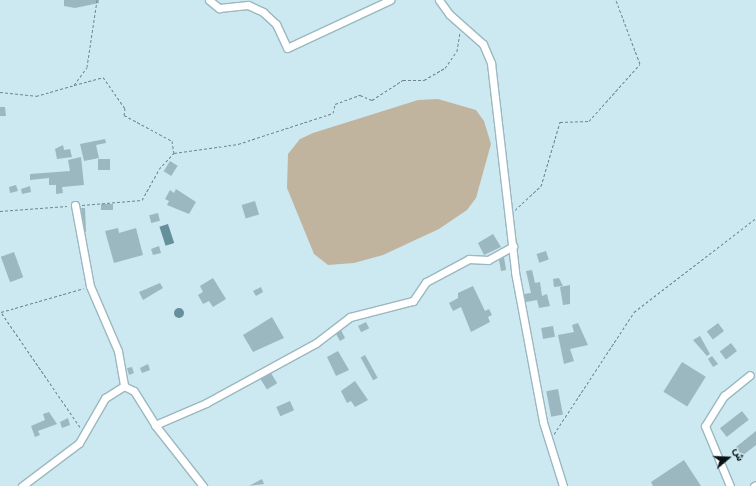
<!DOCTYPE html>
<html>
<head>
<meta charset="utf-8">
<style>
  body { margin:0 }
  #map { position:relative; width:756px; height:486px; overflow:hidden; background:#cce9f1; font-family:"IBM Plex Serif",Vazirmatn,serif }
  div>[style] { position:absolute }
  .green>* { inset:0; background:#c1b49f }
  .water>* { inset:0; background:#648f9b; transform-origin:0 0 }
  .round { border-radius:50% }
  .building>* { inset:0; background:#9bb7bf; transform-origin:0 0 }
  .path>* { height:1px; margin-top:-0.5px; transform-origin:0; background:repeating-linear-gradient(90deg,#70848a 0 3px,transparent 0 5px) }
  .roads { filter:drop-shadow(1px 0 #9bb7bf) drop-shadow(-1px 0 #9bb7bf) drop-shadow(0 1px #9bb7bf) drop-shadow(0 -1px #9bb7bf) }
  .minor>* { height:7px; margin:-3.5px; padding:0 3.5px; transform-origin:3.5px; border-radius:3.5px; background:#fff }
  span { translate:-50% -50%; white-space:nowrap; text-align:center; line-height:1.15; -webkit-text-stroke:3.5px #cce9f1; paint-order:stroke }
  .north { position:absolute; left:708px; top:438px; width:40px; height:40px; -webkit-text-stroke:3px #cce9f1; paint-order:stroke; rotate:71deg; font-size:11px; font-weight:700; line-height:16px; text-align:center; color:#081215 }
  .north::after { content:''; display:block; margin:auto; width:14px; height:18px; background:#081215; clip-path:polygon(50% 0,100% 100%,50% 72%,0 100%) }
</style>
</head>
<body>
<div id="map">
  <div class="green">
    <i style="clip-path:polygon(438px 99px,476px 110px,484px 121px,491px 144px,476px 198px,467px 210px,439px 229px,383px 255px,354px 263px,328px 265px,314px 254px,287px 188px,288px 154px,300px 139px,313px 133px,418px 100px)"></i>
  </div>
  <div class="water">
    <i style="left:168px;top:224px;width:20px;height:9px;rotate:72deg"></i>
    <i class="round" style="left:174px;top:308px;width:10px;height:10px"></i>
  </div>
  <div class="building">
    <i style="clip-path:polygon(64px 0,99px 0,99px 3px,75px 8px,64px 6px)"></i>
    <i style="clip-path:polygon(0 107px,5px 107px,6px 116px,0 116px)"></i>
    <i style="clip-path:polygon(105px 139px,106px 143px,96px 145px,99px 158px,84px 161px,80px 144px)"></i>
    <i style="clip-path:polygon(63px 145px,64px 150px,70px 149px,72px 157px,57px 159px,55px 149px)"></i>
    <i style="clip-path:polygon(81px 157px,84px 185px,62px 187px,63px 193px,56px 194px,56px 185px,49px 185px,49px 178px,30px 180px,30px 174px,70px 171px,68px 160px)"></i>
    <i style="left:98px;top:159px;width:12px;height:11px"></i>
    <i style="left:170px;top:161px;width:9px;height:12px;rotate:32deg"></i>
    <i style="clip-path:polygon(16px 185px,18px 191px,10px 193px,9px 187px)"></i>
    <i style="clip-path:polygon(30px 186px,31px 192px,22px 194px,21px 189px)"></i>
    <i style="clip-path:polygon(176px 189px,196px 202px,189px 214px,167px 205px,169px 201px,165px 199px,170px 190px,174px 193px)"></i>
    <i style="left:255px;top:201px;width:14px;height:14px;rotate:73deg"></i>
    <i style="left:113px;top:204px;width:6px;height:12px;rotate:90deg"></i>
    <i style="clip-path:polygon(81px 208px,85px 208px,86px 232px,85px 232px)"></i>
    <i style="left:158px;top:213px;width:8px;height:9px;rotate:76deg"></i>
    <i style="clip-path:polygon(118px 228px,119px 233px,136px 228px,143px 255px,114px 263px,105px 231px)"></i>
    <i style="clip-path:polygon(493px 234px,501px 247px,484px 255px,478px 243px)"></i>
    <i style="clip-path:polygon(159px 246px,161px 253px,153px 255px,151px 249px)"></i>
    <i style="left:546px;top:251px;width:9px;height:10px;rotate:72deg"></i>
    <i style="left:14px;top:252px;width:27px;height:14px;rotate:70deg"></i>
    <i style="clip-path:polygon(504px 257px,506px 270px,501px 271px,499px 260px)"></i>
    <i style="clip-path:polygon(532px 270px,535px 283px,540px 282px,542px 296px,547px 294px,550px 306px,539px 308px,537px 300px,526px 302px,524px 294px,531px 293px,526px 271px)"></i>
    <i style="clip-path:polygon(213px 278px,226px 299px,213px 307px,209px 301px,203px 304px,198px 295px,203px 292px,200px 286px)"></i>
    <i style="clip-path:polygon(559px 278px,563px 286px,554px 287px,553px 279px)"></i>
    <i style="clip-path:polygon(160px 283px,163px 288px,143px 300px,139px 292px)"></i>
    <i style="clip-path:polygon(570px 285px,570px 304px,563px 305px,560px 287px)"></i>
    <i style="clip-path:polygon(473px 286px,485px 311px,489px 309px,492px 315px,488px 317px,490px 322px,471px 332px,461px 307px,453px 311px,449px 303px,458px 298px,458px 293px)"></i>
    <i style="clip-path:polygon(261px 287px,263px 292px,256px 296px,253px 291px)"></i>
    <i style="clip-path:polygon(272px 317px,284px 338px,253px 352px,243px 335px)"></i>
    <i style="left:366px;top:322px;width:7px;height:9px;rotate:63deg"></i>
    <i style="clip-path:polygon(578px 323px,588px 345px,570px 349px,574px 361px,564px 364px,558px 335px,574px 332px,572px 325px)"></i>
    <i style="left:718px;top:323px;width:10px;height:14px;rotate:53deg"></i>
    <i style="left:553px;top:326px;width:11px;height:12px;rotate:80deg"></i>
    <i style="clip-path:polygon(341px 330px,345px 338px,340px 341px,336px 334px)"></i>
    <i style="clip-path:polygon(700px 336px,710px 354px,707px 356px,693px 340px)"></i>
    <i style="left:731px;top:343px;width:10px;height:14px;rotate:53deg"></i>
    <i style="clip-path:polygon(338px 351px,349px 370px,336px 376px,327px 357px)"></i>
    <i style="left:365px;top:355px;width:26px;height:5px;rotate:61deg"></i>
    <i style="clip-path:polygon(712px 356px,718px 364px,713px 367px,708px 359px)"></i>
    <i style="left:682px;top:362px;width:28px;height:35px;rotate:32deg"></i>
    <i style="clip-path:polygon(148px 364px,150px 370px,142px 373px,140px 368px)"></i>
    <i style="clip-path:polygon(132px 367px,134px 373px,129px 375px,127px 368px)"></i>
    <i style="left:271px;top:373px;width:12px;height:12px;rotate:59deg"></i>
    <i style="clip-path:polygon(355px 381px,368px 400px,355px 407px,351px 401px,347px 403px,341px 391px)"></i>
    <i style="left:558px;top:389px;width:26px;height:12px;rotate:79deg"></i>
    <i style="left:290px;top:401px;width:10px;height:15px;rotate:66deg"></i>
    <i style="left:742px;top:411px;width:11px;height:28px;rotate:52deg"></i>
    <i style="clip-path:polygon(49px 412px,57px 424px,38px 431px,40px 435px,35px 437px,31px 426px,45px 420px,43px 414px)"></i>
    <i style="clip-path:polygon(68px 418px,70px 425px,62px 428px,60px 422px)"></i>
    <i style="clip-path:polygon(756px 431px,756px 445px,742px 456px,736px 447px)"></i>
    <i style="clip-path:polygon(684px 460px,701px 486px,653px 486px,651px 482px)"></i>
    <i style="clip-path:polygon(262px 479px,264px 484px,249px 486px)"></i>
  </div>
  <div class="path">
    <i style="left:74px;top:85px;width:30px;rotate:-15deg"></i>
    <i style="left:103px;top:77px;width:38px;rotate:55deg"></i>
    <i style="left:125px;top:108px;width:7px;rotate:98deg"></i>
    <i style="left:124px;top:115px;width:55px;rotate:28.4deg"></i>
    <i style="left:172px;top:141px;width:12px;rotate:81deg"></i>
    <i style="left:174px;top:153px;width:65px;rotate:-8deg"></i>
    <i style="left:238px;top:144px;width:100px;rotate:-18.1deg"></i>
    <i style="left:333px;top:113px;width:9px;rotate:-77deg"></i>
    <i style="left:335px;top:104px;width:27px;rotate:-20deg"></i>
    <i style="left:360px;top:95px;width:13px;rotate:23deg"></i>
    <i style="left:372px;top:100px;width:37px;rotate:-33deg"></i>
    <i style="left:403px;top:80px;width:21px"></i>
    <i style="left:424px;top:80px;width:24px;rotate:-30deg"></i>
    <i style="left:445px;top:68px;width:21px;rotate:-55deg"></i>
    <i style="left:457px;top:51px;width:18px;rotate:-81deg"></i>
    <i style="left:0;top:92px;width:36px;rotate:6deg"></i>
    <i style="left:36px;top:96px;width:40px;rotate:-16deg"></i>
    <i style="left:74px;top:85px;width:22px;rotate:-54deg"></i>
    <i style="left:87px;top:67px;width:68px;rotate:-81.5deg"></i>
    <i style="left:82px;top:205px;width:60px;rotate:-4.8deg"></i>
    <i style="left:142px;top:200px;width:35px;rotate:-61deg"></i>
    <i style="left:159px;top:169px;width:22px;rotate:-47deg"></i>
    <i style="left:515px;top:210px;width:35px;rotate:-43deg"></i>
    <i style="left:541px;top:186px;width:67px;rotate:-73.5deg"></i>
    <i style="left:560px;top:122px;width:29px;rotate:-2deg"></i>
    <i style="left:589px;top:121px;width:76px;rotate:-48.2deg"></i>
    <i style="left:640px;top:64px;width:68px;rotate:-110.6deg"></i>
    <i style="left:0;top:211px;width:67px;rotate:-4.3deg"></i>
    <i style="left:80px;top:427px;width:140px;rotate:-124.5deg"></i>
    <i style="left:1px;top:312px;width:86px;rotate:-16.1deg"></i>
    <i style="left:554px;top:434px;width:146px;rotate:-56.7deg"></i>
    <i style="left:634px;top:312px;width:154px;rotate:-37.6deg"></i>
  </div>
  <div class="roads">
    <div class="minor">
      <i style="left:209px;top:0;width:13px;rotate:39deg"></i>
      <i style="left:219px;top:8px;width:29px;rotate:-6deg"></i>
      <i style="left:248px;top:5px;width:17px;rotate:25deg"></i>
      <i style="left:263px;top:12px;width:18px;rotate:43deg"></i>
      <i style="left:276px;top:24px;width:26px;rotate:65deg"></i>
      <i style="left:287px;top:48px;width:114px;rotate:-25deg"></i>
      <i style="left:439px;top:0;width:17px;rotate:54deg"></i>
      <i style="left:449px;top:14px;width:45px;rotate:41.4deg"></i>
      <i style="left:483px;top:44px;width:21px;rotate:67deg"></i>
      <i style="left:491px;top:63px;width:210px;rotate:83.4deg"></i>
      <i style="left:515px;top:272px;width:153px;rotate:79.4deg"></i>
      <i style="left:543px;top:422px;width:67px;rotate:72.6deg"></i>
      <i style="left:75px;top:205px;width:82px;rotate:79.5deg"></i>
      <i style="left:90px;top:286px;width:71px;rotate:66.7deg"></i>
      <i style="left:118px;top:351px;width:36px;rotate:80deg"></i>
      <i style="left:155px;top:425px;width:56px;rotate:-23.3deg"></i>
      <i style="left:206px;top:403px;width:125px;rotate:-28.6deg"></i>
      <i style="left:316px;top:343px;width:43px;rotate:-37.4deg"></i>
      <i style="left:350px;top:317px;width:65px;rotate:-14.3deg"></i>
      <i style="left:413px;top:301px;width:23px;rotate:-56deg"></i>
      <i style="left:426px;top:282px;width:49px;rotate:-28.1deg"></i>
      <i style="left:469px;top:259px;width:19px;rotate:3deg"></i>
      <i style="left:488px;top:260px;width:29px;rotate:-29deg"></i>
      <i style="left:22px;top:486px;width:71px;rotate:-37deg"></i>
      <i style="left:79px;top:443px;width:52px;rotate:-60deg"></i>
      <i style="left:105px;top:398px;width:22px;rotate:-32deg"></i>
      <i style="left:124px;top:386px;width:11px;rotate:27deg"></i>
      <i style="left:134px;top:391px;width:40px;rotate:58deg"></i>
      <i style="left:155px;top:425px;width:78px;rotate:51.8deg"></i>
      <i style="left:730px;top:486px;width:65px;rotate:-112.6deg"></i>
      <i style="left:705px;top:426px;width:36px;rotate:-58deg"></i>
      <i style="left:724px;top:396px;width:33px;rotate:-39deg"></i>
      <i style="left:754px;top:486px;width:2px;rotate:-27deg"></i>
    </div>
  </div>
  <div class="north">ش</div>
</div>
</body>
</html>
